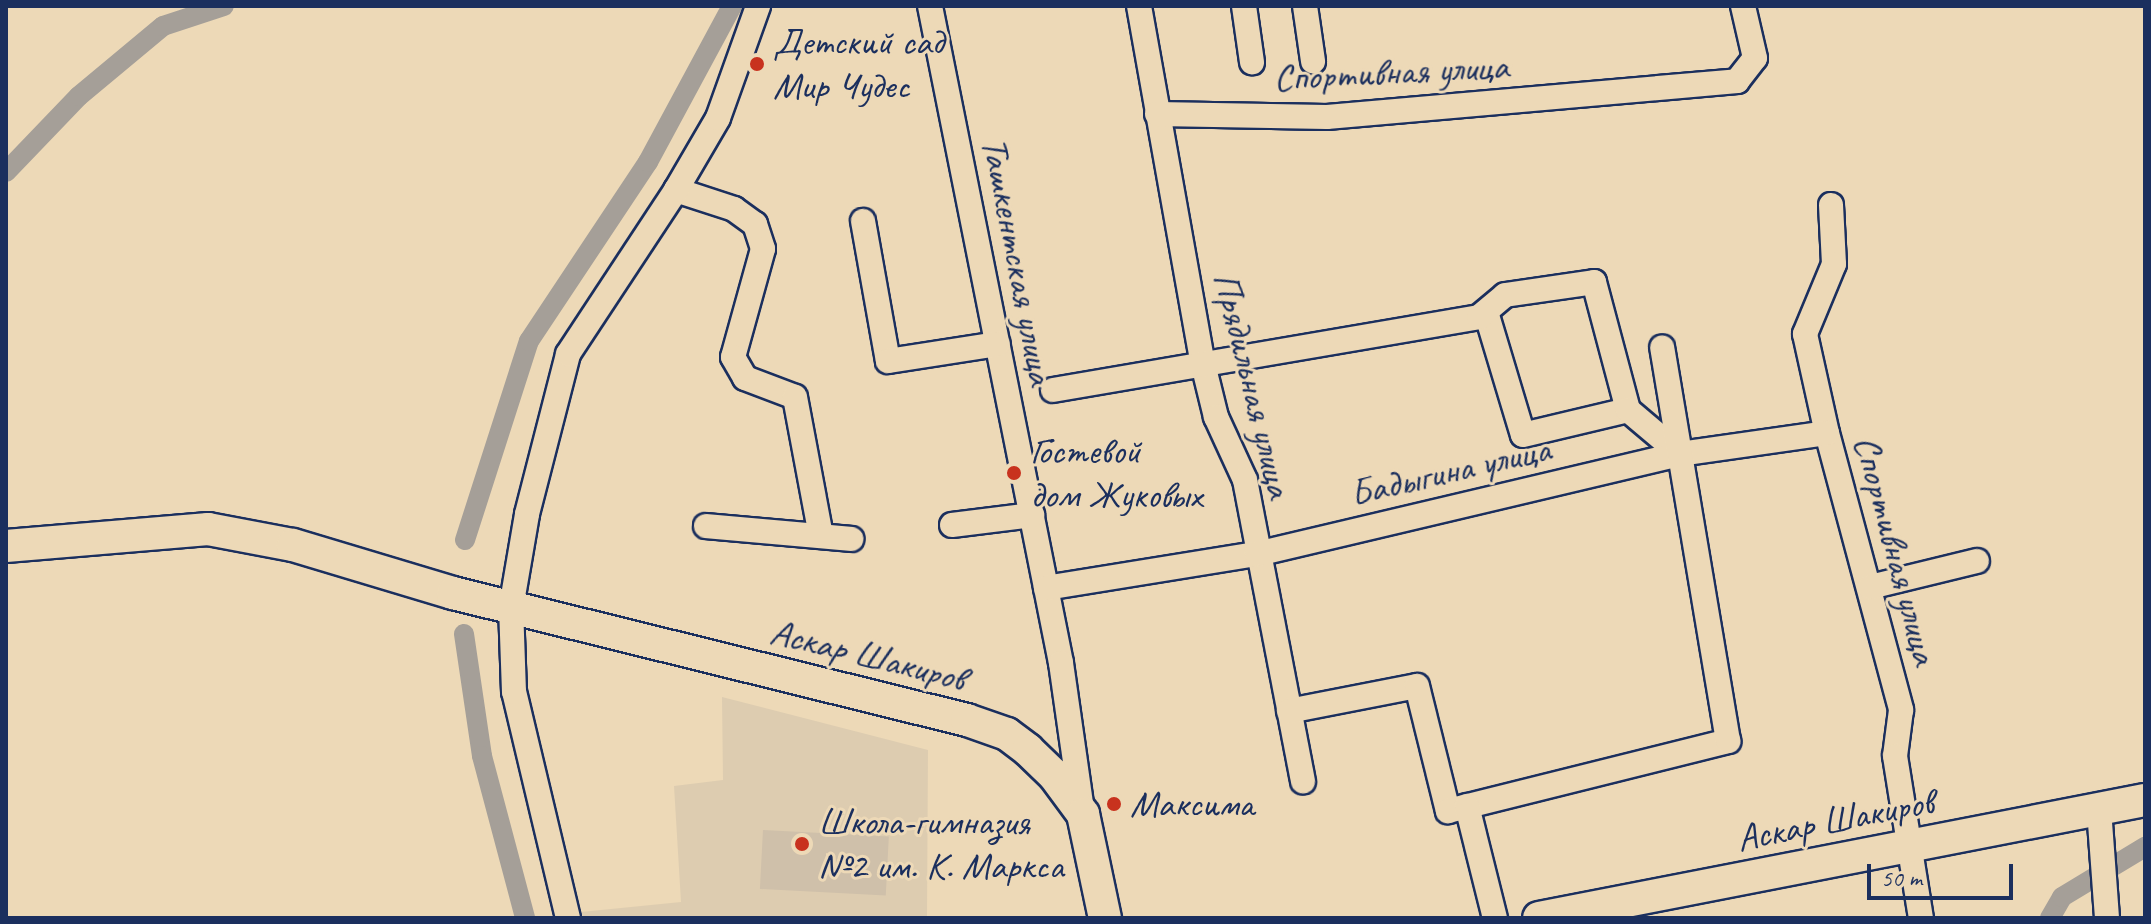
<!DOCTYPE html>
<html>
<head>
<meta charset="utf-8">
<style>
  body { margin:0 }
  #map { position:relative; width:2151px; height:924px; overflow:hidden; background:#edd9b7; font-family:Caveat,sans-serif }
  div>[style] { position:absolute }
  .built>* { inset:0; background:#ddccb0 }
  .green>* { inset:0; background:#cfc0aa; transform-origin:0 0 }
  .canal>* { height:20px; margin:-10px; padding:0 10px; transform-origin:10px; border-radius:10px; background:#a59f98 }
  .roads { filter:drop-shadow(2px 0 #1b2f5e) drop-shadow(-2px 0 #1b2f5e) drop-shadow(0 2px #1b2f5e) drop-shadow(0 -2px #1b2f5e) }
  .minor>* { height:24px; margin:-12px; padding:0 12px; transform-origin:12px; border-radius:12px; background:#edd9b7 }
  .major>* { height:32px; margin:-16px; padding:0 16px; transform-origin:16px; border-radius:16px; background:#edd9b7 }
  .dots>* { width:22px; height:22px; translate:-50% -50%; box-sizing:border-box; border:4px solid #edd9b7; border-radius:50% }
  span { translate:-50% -50%; white-space:nowrap; text-align:center; line-height:1.15; -webkit-text-stroke:6px #edd9b7; paint-order:stroke }
  .poi-label { font-size:38px; color:#1b2f5e }
  .left { translate:0 -50%; text-align:left }
  .street-label { font-size:38px; color:#1b2f5e }
  .frame { position:absolute; inset:0; border:8px solid #1b2f5e; pointer-events:none }
  .scale { position:absolute; left:1867px; top:864px; width:146px; height:36px; box-sizing:border-box; border:4px solid #1b2f5e; border-top:0; padding-left:10px; font-size:24px; line-height:28px; white-space:nowrap; color:#1b2f5e; -webkit-text-stroke:6px #edd9b7; paint-order:stroke }
</style>
</head>
<body>
<div id="map">
  <div class="built">
    <i style="clip-path:polygon(722px 697px,928px 750px,927px 918px,579px 918px,581px 912px,681px 902px,674px 786px,723px 780px)"></i>
  </div>
  <div class="green">
    <i style="left:763px;top:830px;width:126px;height:59px;rotate:3deg"></i>
  </div>
  <div class="canal">
    <i style="left:6px;top:172px;width:105px;rotate:-46.2deg"></i>
    <i style="left:79px;top:96px;width:109px;rotate:-39.8deg"></i>
    <i style="left:163px;top:26px;width:64px;rotate:-18.2deg"></i>
    <i style="left:465px;top:540px;width:209px;rotate:-72.2deg"></i>
    <i style="left:529px;top:341px;width:215px;rotate:-56.4deg"></i>
    <i style="left:648px;top:162px;width:177px;rotate:-61.7deg"></i>
    <i style="left:464px;top:634px;width:123px;rotate:81.6deg"></i>
    <i style="left:482px;top:756px;width:168px;rotate:75.1deg"></i>
    <i style="left:2050px;top:918px;width:24px;rotate:-60deg"></i>
    <i style="left:2062px;top:897px;width:97px;rotate:-31.1deg"></i>
  </div>
  <div class="roads">
    <div class="minor">
      <i style="left:930px;top:6px;width:670px;rotate:78.72deg"></i>
      <i style="left:1061px;top:663px;width:149px;rotate:81.9deg"></i>
      <i style="left:1139px;top:6px;width:364px;rotate:79.9deg"></i>
      <i style="left:1203px;top:364px;width:55px;rotate:76.2deg"></i>
      <i style="left:1216px;top:417px;width:69px;rotate:65.3deg"></i>
      <i style="left:1245px;top:480px;width:307px;rotate:79.1deg"></i>
      <i style="left:1244px;top:6px;width:57px;rotate:81.9deg"></i>
      <i style="left:1305px;top:6px;width:56px;rotate:81.7deg"></i>
      <i style="left:1157px;top:114px;width:170px;rotate:1deg"></i>
      <i style="left:1327px;top:117px;width:412px;rotate:-5deg"></i>
      <i style="left:1737px;top:81px;width:29px;rotate:-52deg"></i>
      <i style="left:1755px;top:58px;width:53px;rotate:-103deg"></i>
      <i style="left:676px;top:190px;width:61px;rotate:18.1deg"></i>
      <i style="left:734px;top:209px;width:26px;rotate:36deg"></i>
      <i style="left:755px;top:224px;width:26px;rotate:72deg"></i>
      <i style="left:763px;top:249px;width:112px;rotate:105.5deg"></i>
      <i style="left:733px;top:357px;width:24px;rotate:60deg"></i>
      <i style="left:745px;top:378px;width:53px;rotate:20.8deg"></i>
      <i style="left:795px;top:397px;width:141px;rotate:79.4deg"></i>
      <i style="left:1831px;top:205px;width:59px;rotate:87.1deg"></i>
      <i style="left:1834px;top:264px;width:76px;rotate:112.5deg"></i>
      <i style="left:1805px;top:334px;width:101px;rotate:77.5deg"></i>
      <i style="left:1827px;top:433px;width:287px;rotate:75deg"></i>
      <i style="left:1901px;top:710px;width:46px;rotate:97.4deg"></i>
      <i style="left:1895px;top:756px;width:164px;rotate:80.9deg"></i>
      <i style="left:863px;top:221px;width:142px;rotate:79.9deg"></i>
      <i style="left:888px;top:361px;width:111px;rotate:-8.8deg"></i>
      <i style="left:1486px;top:312px;width:128px;rotate:73.3deg"></i>
      <i style="left:1523px;top:435px;width:108px;rotate:-13.4deg"></i>
      <i style="left:1053px;top:390px;width:432px;rotate:-9.7deg"></i>
      <i style="left:1479px;top:317px;width:34px;rotate:-40deg"></i>
      <i style="left:1505px;top:295px;width:90px;rotate:-8.3deg"></i>
      <i style="left:1594px;top:282px;width:132px;rotate:75.1deg"></i>
      <i style="left:1628px;top:410px;width:68px;rotate:40.2deg"></i>
      <i style="left:952px;top:525px;width:81px;rotate:-7.1deg"></i>
      <i style="left:706px;top:526px;width:146px;rotate:5.1deg"></i>
      <i style="left:1870px;top:587px;width:110px;rotate:-13.7deg"></i>
      <i style="left:1046px;top:588px;width:214px;rotate:-9.2deg"></i>
      <i style="left:1257px;top:554px;width:435px;rotate:-13.3deg"></i>
      <i style="left:1680px;top:454px;width:148px;rotate:-8.1deg"></i>
      <i style="left:1289px;top:711px;width:130px;rotate:-11.1deg"></i>
      <i style="left:1417px;top:686px;width:129px;rotate:76.1deg"></i>
      <i style="left:1448px;top:811px;width:289px;rotate:-14deg"></i>
      <i style="left:1728px;top:741px;width:399px;rotate:-99.5deg"></i>
      <i style="left:1467px;top:806px;width:115px;rotate:76deg"></i>
      <i style="left:2099px;top:809px;width:109px;rotate:85.8deg"></i>
      <i style="left:568px;top:918px;width:232px;rotate:-103.4deg"></i>
      <i style="left:514px;top:692px;width:84px;rotate:-92deg"></i>
      <i style="left:511px;top:608px;width:95px;rotate:-80.3deg"></i>
      <i style="left:527px;top:514px;width:165px;rotate:-75.6deg"></i>
      <i style="left:568px;top:354px;width:196px;rotate:-56.6deg"></i>
      <i style="left:676px;top:190px;width:83px;rotate:-59.7deg"></i>
      <i style="left:718px;top:118px;width:119px;rotate:-70.3deg"></i>
    </div>
    <div class="major">
      <i style="left:6px;top:546px;width:203px;rotate:-4.8deg"></i>
      <i style="left:208px;top:529px;width:86px;rotate:10.7deg"></i>
      <i style="left:293px;top:545px;width:167px;rotate:16.7deg"></i>
      <i style="left:453px;top:593px;width:529px;rotate:13.88deg"></i>
      <i style="left:967px;top:720px;width:42px;rotate:19.3deg"></i>
      <i style="left:1007px;top:734px;width:26px;rotate:37deg"></i>
      <i style="left:1028px;top:750px;width:36px;rotate:44deg"></i>
      <i style="left:1054px;top:775px;width:49px;rotate:53.4deg"></i>
      <i style="left:1083px;top:814px;width:106px;rotate:78.1deg"></i>
      <i style="left:1539px;top:918px;width:617px;rotate:-11.02deg"></i>
    </div>
  </div>
  <div class="dots">
    <i style="left:757px;top:64px;background:#c8321e"></i>
    <i style="left:1014px;top:473px;background:#c8321e"></i>
    <i style="left:1114px;top:804px;background:#c8321e"></i>
    <i style="left:802px;top:844px;background:#c8321e"></i>
  </div>
  <div class="poi-label">
    <span class="left" style="left:773px;top:64px">Детский сад<br>Мир Чудес</span>
    <span class="left" style="left:1030px;top:473px">Гостевой<br>дом Жуковых</span>
    <span class="left" style="left:1130px;top:804px">Максима</span>
    <span class="left" style="left:818px;top:844px">Школа-гимназия<br>№2 им. К. Маркса</span>
  </div>
  <div class="street-label">
    <span style="left:1391px;top:72px;rotate:-3deg">Спортивная улица</span>
    <span style="left:1018px;top:261px;rotate:79deg">Ташкентская улица</span>
    <span style="left:1253px;top:385px;rotate:76deg">Прядильная улица</span>
    <span style="left:1450px;top:471px;rotate:-13deg">Бадыгина улица</span>
    <span style="left:1896px;top:550px;rotate:75deg">Спортивная улица</span>
    <span style="left:868px;top:655px;rotate:14deg">Аскар Шакиров</span>
    <span style="left:1835px;top:820px;rotate:-11deg">Аскар Шакиров</span>
  </div>
  <div class="frame"></div>
  <div class="scale">50 m</div>
</div>
</body>
</html>
